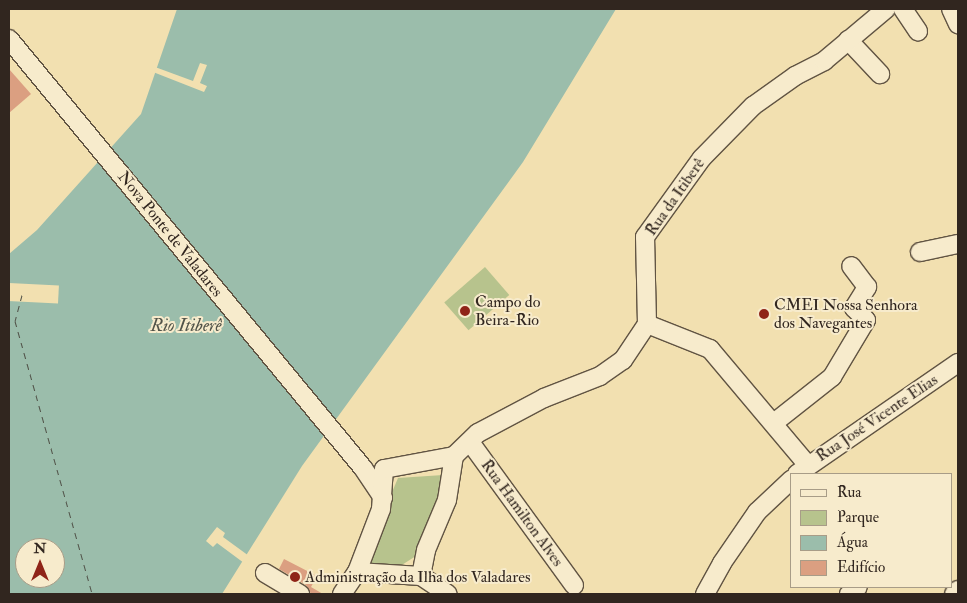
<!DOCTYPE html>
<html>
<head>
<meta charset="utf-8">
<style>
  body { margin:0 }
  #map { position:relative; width:967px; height:603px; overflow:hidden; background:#f2e0b0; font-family:"IM FELL Double Pica",serif }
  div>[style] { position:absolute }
  .green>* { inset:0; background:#b7c38d; transform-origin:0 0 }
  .water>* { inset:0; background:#9bbdab }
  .pier>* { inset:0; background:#f2e0b0; transform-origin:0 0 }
  .ferry>* { height:1px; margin-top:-0.5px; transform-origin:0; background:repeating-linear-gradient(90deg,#515349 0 6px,transparent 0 11px) }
  .building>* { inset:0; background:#db9f81 }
  .roads { filter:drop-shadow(1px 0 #615443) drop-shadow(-1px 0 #615443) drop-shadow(0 1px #615443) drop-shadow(0 -1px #615443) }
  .minor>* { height:18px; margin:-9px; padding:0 9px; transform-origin:9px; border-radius:9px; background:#f7ebcc }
  .dots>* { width:14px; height:14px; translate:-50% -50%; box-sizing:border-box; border:2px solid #f7ebcc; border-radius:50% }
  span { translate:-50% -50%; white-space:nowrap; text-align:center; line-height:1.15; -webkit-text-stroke:4px #f7ebcc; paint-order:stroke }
  .street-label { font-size:16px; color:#31261f }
  .poi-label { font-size:16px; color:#31261f }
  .left { translate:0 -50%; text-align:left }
  .water-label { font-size:18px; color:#515349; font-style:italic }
  .frame { position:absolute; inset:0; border:10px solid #31261f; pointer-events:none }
  .legend { position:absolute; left:790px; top:473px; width:162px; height:115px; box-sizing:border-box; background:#f7ebcc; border:1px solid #a89c87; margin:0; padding:6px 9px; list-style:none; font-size:15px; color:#31261f }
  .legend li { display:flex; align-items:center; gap:10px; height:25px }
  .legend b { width:25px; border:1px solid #a89c87 }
  .north { position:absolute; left:15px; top:538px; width:50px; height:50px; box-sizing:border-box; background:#f7ebcc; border:1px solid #a89c87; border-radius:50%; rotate:0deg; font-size:14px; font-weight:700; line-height:20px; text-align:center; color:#31261f }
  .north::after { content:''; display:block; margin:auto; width:18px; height:22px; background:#8f2418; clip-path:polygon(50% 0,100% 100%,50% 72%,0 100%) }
</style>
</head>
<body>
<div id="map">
  <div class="green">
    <i style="left:485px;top:267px;width:37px;height:54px;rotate:49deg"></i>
    <i style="clip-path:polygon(443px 475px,447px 486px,419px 554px,394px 570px,368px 562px,372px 540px,398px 478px)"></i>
  </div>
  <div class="water">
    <i style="clip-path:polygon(evenodd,177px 9px,616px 9px,523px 162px,302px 466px,222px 594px,9px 594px,9px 254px,37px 230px,141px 114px,177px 9px,25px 548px,55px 548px,55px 578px,25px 578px,25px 548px)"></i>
  </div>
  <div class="pier">
    <i style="clip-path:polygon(200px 63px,207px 65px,200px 83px,207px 86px,204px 92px,153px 72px,155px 67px,193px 81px)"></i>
    <i style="left:9px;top:283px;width:50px;height:18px;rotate:3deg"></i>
    <i style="clip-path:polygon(217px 527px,225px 533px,223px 537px,249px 556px,244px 563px,217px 543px,213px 547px,206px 541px)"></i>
  </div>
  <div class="ferry">
    <i style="left:22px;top:295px;width:27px;rotate:105deg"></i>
    <i style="left:15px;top:321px;width:284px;rotate:74.2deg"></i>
  </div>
  <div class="building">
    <i style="clip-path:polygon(9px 69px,31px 94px,9px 113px)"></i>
    <i style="clip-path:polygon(284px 559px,317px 576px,311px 587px,323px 594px,311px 594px,306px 585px,279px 569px)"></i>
  </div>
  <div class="roads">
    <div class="minor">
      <i style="left:903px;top:9px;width:27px;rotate:56deg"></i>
      <i style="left:951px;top:9px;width:17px;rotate:65deg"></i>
      <i style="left:9px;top:39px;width:556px;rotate:50.47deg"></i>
      <i style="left:363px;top:468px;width:36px;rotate:56deg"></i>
      <i style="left:848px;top:40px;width:47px;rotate:46.7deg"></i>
      <i style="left:920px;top:252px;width:39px;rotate:-12deg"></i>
      <i style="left:647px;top:324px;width:68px;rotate:21.6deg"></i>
      <i style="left:710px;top:349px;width:150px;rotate:49.9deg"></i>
      <i style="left:775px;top:422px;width:73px;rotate:-38.3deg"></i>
      <i style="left:832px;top:377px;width:66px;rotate:-59.2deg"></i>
      <i style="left:866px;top:320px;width:17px;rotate:-135deg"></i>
      <i style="left:854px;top:308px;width:25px;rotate:-58deg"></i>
      <i style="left:867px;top:287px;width:26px;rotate:-127deg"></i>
      <i style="left:470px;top:442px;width:177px;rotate:54deg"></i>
      <i style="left:454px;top:456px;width:33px;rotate:-44deg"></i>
      <i style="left:478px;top:433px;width:75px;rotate:-27.9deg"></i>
      <i style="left:544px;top:398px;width:60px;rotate:-21.4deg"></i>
      <i style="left:600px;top:376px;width:28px;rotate:-35deg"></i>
      <i style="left:623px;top:360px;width:43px;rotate:-56.3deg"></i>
      <i style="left:647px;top:324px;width:87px;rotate:-91.3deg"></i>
      <i style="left:645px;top:237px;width:97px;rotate:-54.2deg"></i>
      <i style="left:702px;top:158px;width:73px;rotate:-45.6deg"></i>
      <i style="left:753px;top:106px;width:52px;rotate:-35.5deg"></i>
      <i style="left:795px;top:76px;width:33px;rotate:-27deg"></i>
      <i style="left:824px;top:61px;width:81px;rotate:-40deg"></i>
      <i style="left:797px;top:474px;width:196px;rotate:-34.6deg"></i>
      <i style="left:357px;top:572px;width:64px;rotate:3.6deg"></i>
      <i style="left:421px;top:576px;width:32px;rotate:34deg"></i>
      <i style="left:265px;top:573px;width:41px;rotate:31deg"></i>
      <i style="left:421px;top:576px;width:26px;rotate:-79deg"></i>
      <i style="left:426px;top:550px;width:54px;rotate:-67.2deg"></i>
      <i style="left:447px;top:500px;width:45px;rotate:-81deg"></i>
      <i style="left:342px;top:594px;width:27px;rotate:-56deg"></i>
      <i style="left:357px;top:572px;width:67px;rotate:-69.1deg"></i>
      <i style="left:381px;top:509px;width:40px;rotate:-85.7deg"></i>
      <i style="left:384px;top:469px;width:71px;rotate:-10.5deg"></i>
      <i style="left:705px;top:594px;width:35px;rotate:-61deg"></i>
      <i style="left:722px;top:563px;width:62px;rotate:-55.5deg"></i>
      <i style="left:757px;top:512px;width:47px;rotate:-43.3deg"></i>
      <i style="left:849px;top:594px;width:11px;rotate:-38deg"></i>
      <i style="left:954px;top:594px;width:6px;rotate:-45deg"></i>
    </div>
  </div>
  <div class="dots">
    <i style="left:465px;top:311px;background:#8f2418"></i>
    <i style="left:764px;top:314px;background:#8f2418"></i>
    <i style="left:295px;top:577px;background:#8f2418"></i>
  </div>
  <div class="street-label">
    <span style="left:675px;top:197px;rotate:-55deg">Rua da Itiberê</span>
    <span style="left:170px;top:234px;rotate:51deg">Nova Ponte de Valadares</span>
    <span style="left:877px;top:418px;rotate:-34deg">Rua José Vicente Elias</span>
    <span style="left:522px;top:513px;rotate:54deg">Rua Hamilton Alves</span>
  </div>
  <div class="poi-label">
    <span class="left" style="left:475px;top:311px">Campo do<br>Beira-Rio</span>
    <span class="left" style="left:774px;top:314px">CMEI Nossa Senhora<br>dos Navegantes</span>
    <span class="left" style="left:305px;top:577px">Administração da Ilha dos Valadares</span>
  </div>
  <div class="water-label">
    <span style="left:186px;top:326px">Rio Itiberê</span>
  </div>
  <div class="frame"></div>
  <ul class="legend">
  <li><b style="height:6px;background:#f7ebcc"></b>Rua</li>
  <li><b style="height:14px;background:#b7c38d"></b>Parque</li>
  <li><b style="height:14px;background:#9bbdab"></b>Água</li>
  <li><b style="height:14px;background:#db9f81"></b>Edifício</li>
  </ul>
  <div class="north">N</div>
</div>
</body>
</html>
